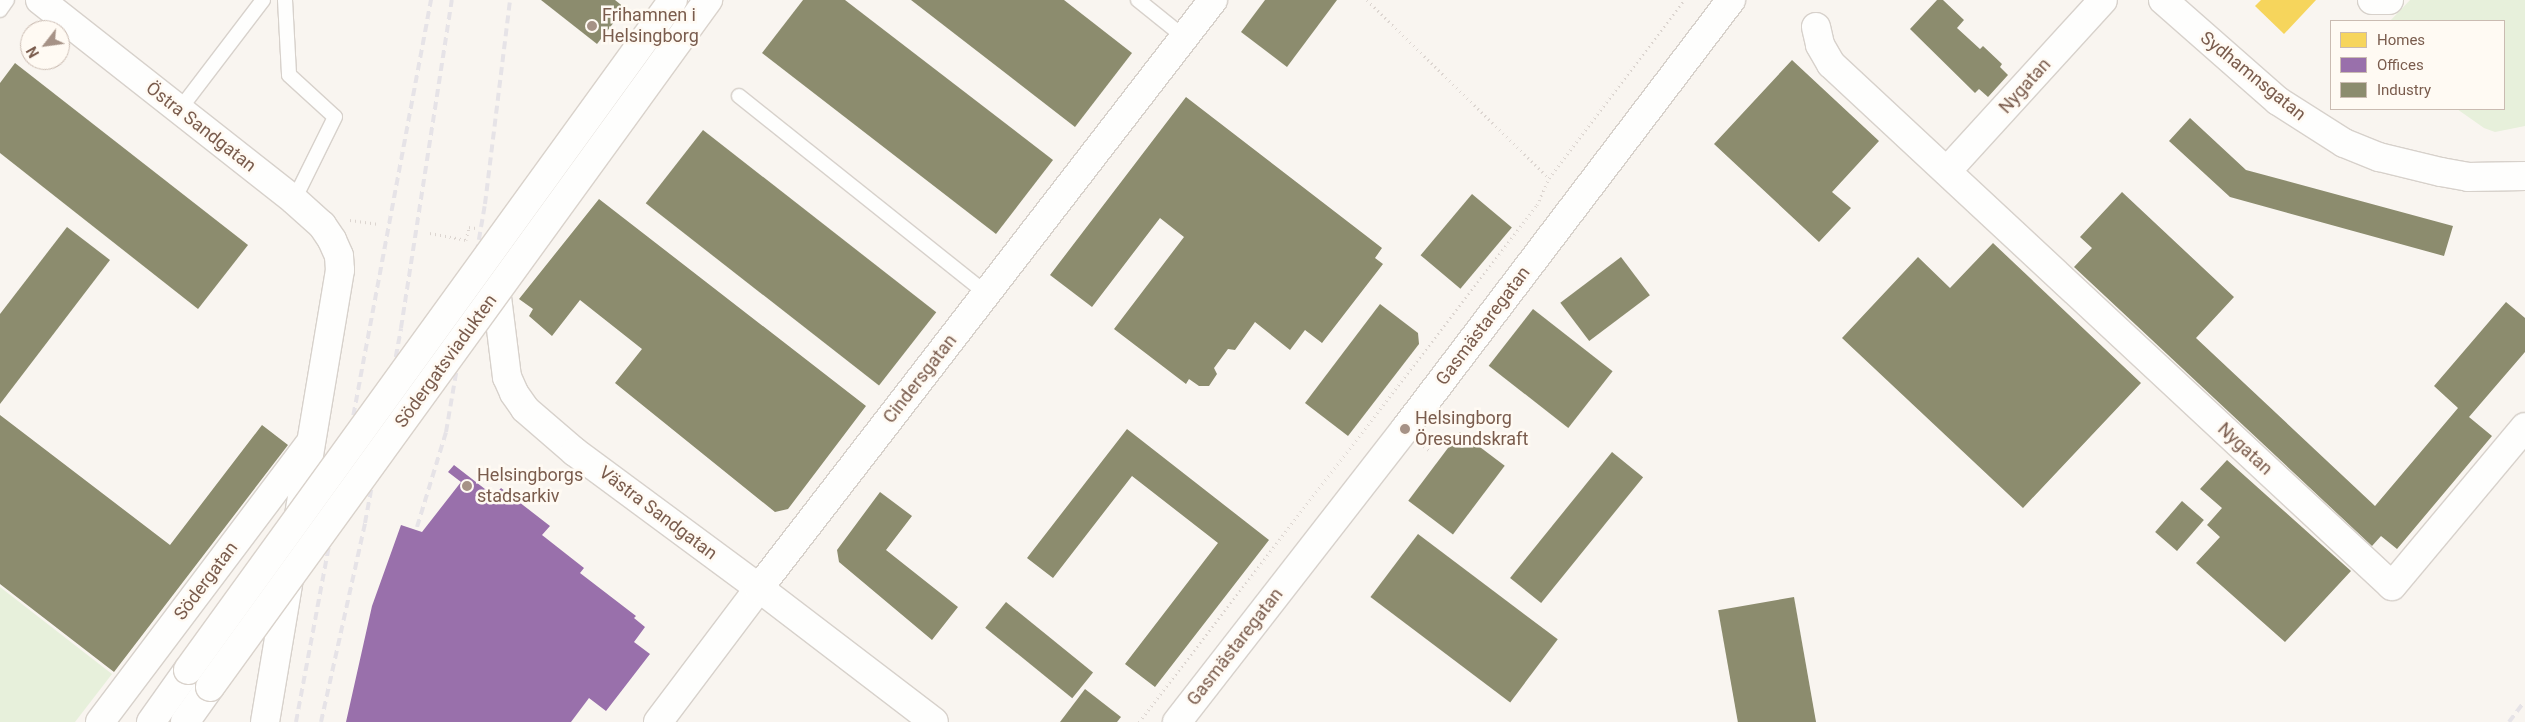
<!DOCTYPE html>
<html>
<head>
<meta charset="utf-8">
<style>
  body { margin:0 }
  #map { position:relative; width:2525px; height:722px; overflow:hidden; background:#f9f5f0; font-family:Roboto,sans-serif }
  div>[style] { position:absolute }
  .green>* { inset:0; background:#e7f0db }
  .homes>* { inset:0; background:#f6d55c }
  .offices>* { inset:0; background:#9970ab }
  .industry>* { inset:0; background:#8c8c6e; transform-origin:0 0 }
  .path>* { height:3px; margin-top:-1.5px; transform-origin:0; background:repeating-linear-gradient(90deg,#dcd5d0 0 1px,transparent 0 5px) }
  .roads { filter:drop-shadow(1px 0 #d7d1cb) drop-shadow(-1px 0 #d7d1cb) drop-shadow(0 1px #d7d1cb) drop-shadow(0 -1px #d7d1cb) }
  .lane>* { height:14px; margin:-7px; padding:0 7px; transform-origin:7px; border-radius:7px; background:#fefefd }
  .street>* { height:28px; margin:-14px; padding:0 14px; transform-origin:14px; border-radius:14px; background:#fefefd }
  .secondary>* { height:28px; margin:-14px; padding:0 14px; transform-origin:14px; border-radius:14px; background:#fefefd }
  .rail>* { height:4px; margin-top:-2px; transform-origin:0; background:repeating-linear-gradient(90deg,#e6e3e7 0 8px,transparent 0 13px) }
  .bridges { filter:drop-shadow(1px 0 #d9d2cb) drop-shadow(-1px 0 #d9d2cb) drop-shadow(0 1px #d9d2cb) drop-shadow(0 -1px #d9d2cb) }
  .secondary-bridge>* { height:28px; margin:-14px; padding:0 14px; transform-origin:14px; border-radius:14px; background:#fefefd }
  .dots>* { width:14px; height:14px; translate:-50% -50%; box-sizing:border-box; border:2px solid #fffaf3; border-radius:50% }
  span { translate:-50% -50%; white-space:nowrap; text-align:center; line-height:1.15; -webkit-text-stroke:5px #fffaf3; paint-order:stroke }
  .poi-label { font-size:18px; color:#7a5c4d }
  .left { translate:0 -50%; text-align:left }
  .street-label { font-size:18px; color:#7a5c4d }
  .legend { position:absolute; left:2330px; top:20px; width:175px; height:90px; box-sizing:border-box; background:#fffaf3; border:1px solid #cabbb1; margin:0; padding:6px 9px; list-style:none; font-size:15px; color:#7a5c4d }
  .legend li { display:flex; align-items:center; gap:10px; height:25px }
  .legend b { width:25px; border:1px solid #cabbb1 }
  .north { position:absolute; left:20px; top:20px; width:50px; height:50px; box-sizing:border-box; background:#fffaf3; border:1px solid #cabbb1; border-radius:50%; rotate:240deg; font-size:14px; font-weight:700; line-height:20px; text-align:center; color:#7a5c4d }
  .north::after { content:''; display:block; margin:auto; width:18px; height:22px; background:#a69286; clip-path:polygon(50% 0,100% 100%,50% 72%,0 100%) }
</style>
</head>
<body>
<div id="map">
  <div class="green">
    <i style="clip-path:polygon(2410px 0,2525px 0,2525px 126px,2495px 132px,2484px 128px,2457px 109px,2504px 109px,2504px 21px,2390px 21px)"></i>
    <i style="clip-path:polygon(0 587px,112px 674px,75px 722px,0 722px)"></i>
  </div>
  <div class="homes">
    <i style="clip-path:polygon(2261px 0,2316px 0,2284px 34px,2255px 6px)"></i>
  </div>
  <div class="offices">
    <i style="clip-path:polygon(454px 465px,494px 496px,501px 488px,550px 526px,542px 535px,584px 568px,580px 573px,636px 616px,634px 618px,645px 627px,634px 642px,650px 654px,606px 711px,589px 698px,571px 722px,346px 722px,372px 606px,401px 525px,422px 532px,461px 482px,448px 472px)"></i>
  </div>
  <div class="industry">
    <i style="clip-path:polygon(541px 0,615px 0,625px 8px,597px 44px)"></i>
    <i style="clip-path:polygon(803px 0,845px 0,1053px 160px,996px 234px,762px 53px)"></i>
    <i style="clip-path:polygon(911px 0,1064px 0,1132px 53px,1075px 127px)"></i>
    <i style="clip-path:polygon(1265px 0,1337px 0,1287px 67px,1241px 32px)"></i>
    <i style="clip-path:polygon(1937px 0,1943px 0,1964px 20px,1957px 28px,1980px 49px,1983px 46px,2002px 64px,2000px 67px,2008px 75px,1988px 97px,1979px 89px,1975px 93px,1910px 29px)"></i>
    <i style="clip-path:polygon(1792px 60px,1879px 141px,1832px 192px,1851px 208px,1819px 242px,1714px 144px)"></i>
    <i style="clip-path:polygon(15px 63px,248px 245px,198px 309px,0 153px,0 83px)"></i>
    <i style="clip-path:polygon(1186px 97px,1382px 248px,1375px 258px,1383px 264px,1322px 343px,1305px 330px,1290px 350px,1255px 322px,1235px 350px,1228px 349px,1214px 368px,1217px 374px,1209px 386px,1199px 386px,1189px 379px,1186px 384px,1114px 329px,1184px 237px,1160px 218px,1092px 307px,1050px 275px)"></i>
    <i style="clip-path:polygon(2190px 118px,2246px 170px,2453px 226px,2444px 256px,2230px 197px,2169px 141px)"></i>
    <i style="left:703px;top:130px;width:296px;height:93px;rotate:38deg"></i>
    <i style="clip-path:polygon(2122px 192px,2234px 297px,2196px 338px,2375px 506px,2458px 408px,2434px 386px,2506px 302px,2525px 318px,2525px 352px,2469px 417px,2492px 436px,2397px 549px,2381px 536px,2372px 546px,2074px 267px,2092px 248px,2080px 237px)"></i>
    <i style="left:1472px;top:194px;width:52px;height:80px;rotate:40deg"></i>
    <i style="clip-path:polygon(599px 199px,866px 406px,788px 509px,775px 512px,615px 383px,642px 349px,580px 300px,552px 336px,529px 316px,533px 309px,519px 299px)"></i>
    <i style="clip-path:polygon(67px 227px,110px 260px,0 404px,0 314px)"></i>
    <i style="clip-path:polygon(1993px 243px,2141px 383px,2023px 508px,1842px 338px,1918px 257px,1950px 288px)"></i>
    <i style="left:1621px;top:257px;width:48px;height:76px;rotate:53deg"></i>
    <i style="clip-path:polygon(1380px 304px,1418px 333px,1419px 344px,1348px 436px,1305px 403px)"></i>
    <i style="left:1533px;top:309px;width:101px;height:72px;rotate:38deg"></i>
    <i style="clip-path:polygon(0 415px,170px 545px,262px 425px,288px 445px,114px 672px,0 584px)"></i>
    <i style="clip-path:polygon(1127px 429px,1269px 540px,1155px 687px,1125px 664px,1218px 543px,1132px 476px,1053px 578px,1027px 558px)"></i>
    <i style="left:1460px;top:432px;width:56px;height:86px;rotate:37deg"></i>
    <i style="left:1612px;top:452px;width:40px;height:162px;rotate:39deg"></i>
    <i style="clip-path:polygon(2227px 460px,2351px 571px,2285px 642px,2196px 563px,2220px 537px,2207px 525px,2222px 508px,2200px 489px)"></i>
    <i style="clip-path:polygon(880px 492px,912px 516px,886px 550px,958px 607px,932px 640px,839px 562px,837px 550px)"></i>
    <i style="left:2182px;top:501px;width:29px;height:41px;rotate:41deg"></i>
    <i style="left:1418px;top:534px;width:175px;height:79px;rotate:37deg"></i>
    <i style="left:1794px;top:597px;width:127px;height:77px;rotate:80deg"></i>
    <i style="left:1006px;top:602px;width:112px;height:33px;rotate:39deg"></i>
    <i style="clip-path:polygon(1085px 689px,1121px 717px,1117px 722px,1060px 722px)"></i>
  </div>
  <div class="path">
    <i style="left:1367px;top:0;width:255px;rotate:44.4deg"></i>
    <i style="left:350px;top:220px;width:29px;rotate:8deg"></i>
    <i style="left:430px;top:233px;width:37px;rotate:11deg"></i>
    <i style="left:466px;top:240px;width:13px;rotate:-77deg"></i>
    <i style="left:469px;top:227px;width:7px;rotate:8deg"></i>
    <i style="left:1424px;top:446px;width:6px;rotate:39deg"></i>
    <i style="left:1139px;top:722px;width:652px;rotate:-52.41deg"></i>
    <i style="left:1537px;top:205px;width:30px;rotate:-66deg"></i>
    <i style="left:1549px;top:178px;width:223px;rotate:-52.8deg"></i>
  </div>
  <div class="roads">
    <div class="lane">
      <i style="left:285px;top:0;width:75px;rotate:86.9deg"></i>
      <i style="left:289px;top:75px;width:62px;rotate:42.4deg"></i>
      <i style="left:335px;top:117px;width:93px;rotate:116.3deg"></i>
      <i style="left:1138px;top:0;width:59px;rotate:38.8deg"></i>
      <i style="left:0;top:10px;width:12px;rotate:-55deg"></i>
      <i style="left:739px;top:96px;width:316px;rotate:38.6deg"></i>
      <i style="left:180px;top:109px;width:137px;rotate:-52.7deg"></i>
    </div>
    <div class="street">
      <i style="left:40px;top:0;width:323px;rotate:38.2deg"></i>
      <i style="left:294px;top:200px;width:38px;rotate:42deg"></i>
      <i style="left:322px;top:225px;width:18px;rotate:56deg"></i>
      <i style="left:332px;top:240px;width:17px;rotate:66deg"></i>
      <i style="left:339px;top:256px;width:14px;rotate:86deg"></i>
      <i style="left:340px;top:270px;width:255px;rotate:99.5deg"></i>
      <i style="left:2163px;top:0;width:153px;rotate:41.3deg"></i>
      <i style="left:2278px;top:101px;width:78px;rotate:32.5deg"></i>
      <i style="left:2344px;top:143px;width:38px;rotate:22deg"></i>
      <i style="left:2379px;top:157px;width:64px;rotate:13.6deg"></i>
      <i style="left:2441px;top:172px;width:27px;rotate:10deg"></i>
      <i style="left:2468px;top:177px;width:57px;rotate:-1deg"></i>
      <i style="left:2372px;top:0;width:17px"></i>
      <i style="left:1816px;top:27px;width:18px;rotate:77deg"></i>
      <i style="left:1820px;top:45px;width:22px;rotate:60deg"></i>
      <i style="left:1831px;top:64px;width:766px;rotate:42.94deg"></i>
      <i style="left:2392px;top:586px;width:207px;rotate:-50.1deg"></i>
      <i style="left:664px;top:34px;width:42px;rotate:-54.8deg"></i>
      <i style="left:1947px;top:171px;width:231px;rotate:-47.6deg"></i>
      <i style="left:521px;top:231px;width:42px;rotate:123.3deg"></i>
      <i style="left:498px;top:266px;width:23px;rotate:95deg"></i>
      <i style="left:496px;top:289px;width:89px;rotate:82.9deg"></i>
      <i style="left:507px;top:377px;width:17px;rotate:66deg"></i>
      <i style="left:514px;top:393px;width:19px;rotate:55deg"></i>
      <i style="left:525px;top:409px;width:66px;rotate:40.7deg"></i>
      <i style="left:575px;top:452px;width:229px;rotate:36.5deg"></i>
      <i style="left:759px;top:588px;width:220px;rotate:37.4deg"></i>
      <i style="left:100px;top:722px;width:349px;rotate:-53deg"></i>
      <i style="left:265px;top:722px;width:152px;rotate:-80.5deg"></i>
      <i style="left:658px;top:722px;width:168px;rotate:-53deg"></i>
      <i style="left:759px;top:588px;width:743px;rotate:-52.33deg"></i>
    </div>
    <div class="secondary">
      <i style="left:151px;top:722px;width:64px;rotate:-54.6deg"></i>
      <i style="left:185px;top:722px;width:43px;rotate:-54.5deg"></i>
      <i style="left:1177px;top:722px;width:371px;rotate:-52.1deg"></i>
      <i style="left:1405px;top:429px;width:539px;rotate:-52.77deg"></i>
    </div>
  </div>
  <div class="rail">
    <i style="left:417px;top:527px;width:99px;rotate:-73deg"></i>
    <i style="left:446px;top:432px;width:231px;rotate:-80.3deg"></i>
    <i style="left:485px;top:204px;width:206px;rotate:-83deg"></i>
    <i style="left:296px;top:722px;width:735px;rotate:-79.41deg"></i>
    <i style="left:321px;top:722px;width:204px;rotate:-77.5deg"></i>
    <i style="left:365px;top:523px;width:198px;rotate:-79.5deg"></i>
    <i style="left:401px;top:328px;width:332px;rotate:-81.2deg"></i>
    <i style="left:2509px;top:722px;width:26px;rotate:-53deg"></i>
  </div>
  <div class="bridges">
    <div class="secondary-bridge">
      <i style="left:188px;top:670px;width:827px;rotate:-54.1deg"></i>
      <i style="left:210px;top:687px;width:849px;rotate:-54.06deg"></i>
    </div>
  </div>
  <div class="dots">
    <i style="left:592px;top:26px;background:#a69286"></i>
    <i style="left:1405px;top:429px;background:#a69286"></i>
    <i style="left:467px;top:486px;background:#a69286"></i>
  </div>
  <div class="poi-label">
    <span class="left" style="left:602px;top:26px">Frihamnen i<br>Helsingborg</span>
    <span class="left" style="left:1415px;top:429px">Helsingborg<br>Öresundskraft</span>
    <span class="left" style="left:477px;top:486px">Helsingborgs<br>stadsarkiv</span>
  </div>
  <div class="street-label">
    <span style="left:2253px;top:76px;rotate:39deg">Sydhamnsgatan</span>
    <span style="left:2025px;top:86px;rotate:-48deg">Nygatan</span>
    <span style="left:201px;top:127px;rotate:38deg">Östra Sandgatan</span>
    <span style="left:1483px;top:326px;rotate:-53deg">Gasmästaregatan</span>
    <span style="left:446px;top:361px;rotate:-54deg">Södergatsviadukten</span>
    <span style="left:920px;top:379px;rotate:-52deg">Cindersgatan</span>
    <span style="left:2245px;top:449px;rotate:43deg">Nygatan</span>
    <span style="left:658px;top:513px;rotate:37deg">Västra Sandgatan</span>
    <span style="left:206px;top:581px;rotate:-53deg">Södergatan</span>
    <span style="left:1235px;top:647px;rotate:-52deg">Gasmästaregatan</span>
  </div>
  <ul class="legend">
  <li><b style="height:14px;background:#f6d55c"></b>Homes</li>
  <li><b style="height:14px;background:#9970ab"></b>Offices</li>
  <li><b style="height:14px;background:#8c8c6e"></b>Industry</li>
  </ul>
  <div class="north">N</div>
</div>
</body>
</html>
